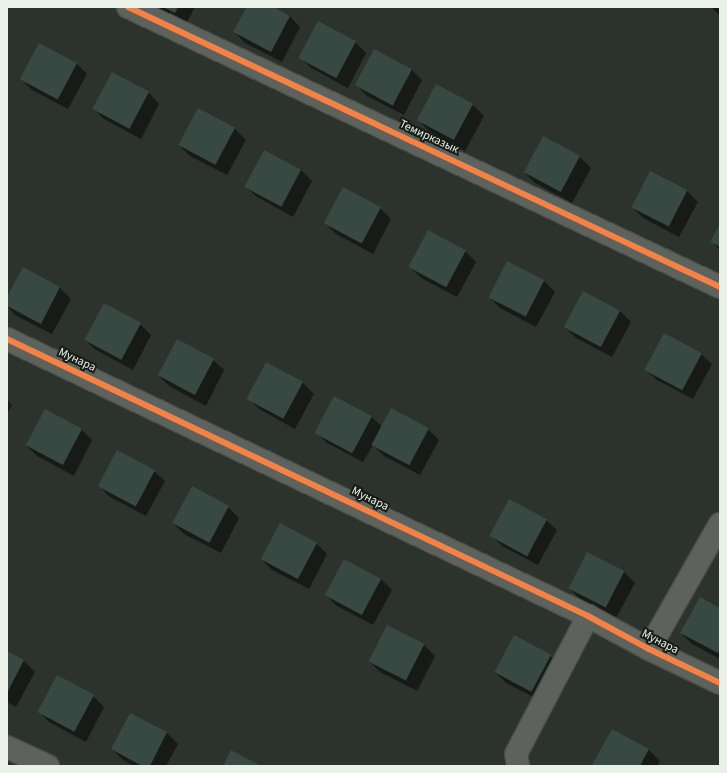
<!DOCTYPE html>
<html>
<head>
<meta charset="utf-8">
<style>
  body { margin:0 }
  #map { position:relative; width:727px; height:773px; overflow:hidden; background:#2c322c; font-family:"Source Sans 3",sans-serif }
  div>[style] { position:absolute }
  .shadow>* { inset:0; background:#0007 }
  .building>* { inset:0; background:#384943; transform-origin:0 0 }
  .roads { filter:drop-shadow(1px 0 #484d47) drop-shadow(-1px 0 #484d47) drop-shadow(0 1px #484d47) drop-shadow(0 -1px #484d47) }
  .minor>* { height:22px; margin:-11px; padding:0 11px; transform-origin:11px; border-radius:11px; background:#5d625d }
  .cycleway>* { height:6px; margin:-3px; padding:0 3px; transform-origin:3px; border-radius:3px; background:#f48246 }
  span { translate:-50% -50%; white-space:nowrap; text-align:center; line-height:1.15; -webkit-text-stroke:4px #171c15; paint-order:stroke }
  .street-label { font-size:12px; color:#eaf1e8 }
  .frame { position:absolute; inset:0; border:8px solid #eaf1e8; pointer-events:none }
</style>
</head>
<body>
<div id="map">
  <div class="shadow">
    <i style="clip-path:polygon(155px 7px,195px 7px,186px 24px)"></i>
    <i style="clip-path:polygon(248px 7px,272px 7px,290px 16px,300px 27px,282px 62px,245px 43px,234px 32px)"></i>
    <i style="clip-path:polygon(711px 7px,720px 7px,720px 16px)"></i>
    <i style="clip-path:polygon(355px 42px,366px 53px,348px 88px,311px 68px,300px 57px)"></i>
    <i style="clip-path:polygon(76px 63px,87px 74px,68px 109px,32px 90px,21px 79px)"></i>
    <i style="clip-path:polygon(411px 69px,422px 80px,404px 115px,367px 96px,356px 85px)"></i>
    <i style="clip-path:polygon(436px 85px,473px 105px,484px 116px,465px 151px,429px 131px,418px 120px)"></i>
    <i style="clip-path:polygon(149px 93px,159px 104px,141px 139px,104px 119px,93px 108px)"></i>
    <i style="clip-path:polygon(198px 110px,235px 129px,246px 140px,227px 175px,190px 156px,179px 145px)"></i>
    <i style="clip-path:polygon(580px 157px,591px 168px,572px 203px,535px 183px,524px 172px)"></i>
    <i style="clip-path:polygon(301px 170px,312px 181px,293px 217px,257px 197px,246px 187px)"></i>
    <i style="clip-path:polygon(687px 191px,698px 202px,679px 237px,643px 218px,632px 207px)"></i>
    <i style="clip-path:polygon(380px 208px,391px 219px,373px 254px,336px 234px,325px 223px)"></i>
    <i style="clip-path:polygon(720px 226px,720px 250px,712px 242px)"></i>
    <i style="clip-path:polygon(465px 251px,476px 262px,457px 297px,421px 278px,410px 267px)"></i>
    <i style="clip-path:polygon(508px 262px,544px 281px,555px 292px,536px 327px,500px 308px,489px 297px)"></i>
    <i style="clip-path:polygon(23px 269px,60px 288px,71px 299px,52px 334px,15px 315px,7px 306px,7px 299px)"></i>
    <i style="clip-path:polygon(583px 292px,620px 311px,631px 322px,612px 357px,576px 338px,565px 327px)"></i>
    <i style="clip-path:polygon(140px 324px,151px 335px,133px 370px,96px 350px,85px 340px)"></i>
    <i style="clip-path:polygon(701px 354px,712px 364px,693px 399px,657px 380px,646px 370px)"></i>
    <i style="clip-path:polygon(213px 360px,224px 370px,206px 406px,169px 386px,158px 375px)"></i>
    <i style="clip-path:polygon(266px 363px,303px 383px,314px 394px,295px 429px,259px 409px,248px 398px)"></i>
    <i style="clip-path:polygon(7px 400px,12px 405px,7px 414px)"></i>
    <i style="clip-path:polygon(371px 416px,382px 427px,428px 429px,439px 440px,420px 475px,384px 456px,373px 445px,363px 462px,327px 443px,316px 432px)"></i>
    <i style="clip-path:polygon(81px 429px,92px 440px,74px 476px,37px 456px,26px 445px)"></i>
    <i style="clip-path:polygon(154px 471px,165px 481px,146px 516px,110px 497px,99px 486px)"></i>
    <i style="clip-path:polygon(228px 507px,239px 518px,221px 553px,184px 534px,173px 523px)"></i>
    <i style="clip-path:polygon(546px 520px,557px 530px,538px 565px,502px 546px,491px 535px)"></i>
    <i style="clip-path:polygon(316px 543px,327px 554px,309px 589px,272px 570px,261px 559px)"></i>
    <i style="clip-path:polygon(345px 560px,381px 579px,392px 590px,373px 625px,337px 606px,326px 595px)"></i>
    <i style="clip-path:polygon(624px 572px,635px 583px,616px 618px,580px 599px,569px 588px)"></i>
    <i style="clip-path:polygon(720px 609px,720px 659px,692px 644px,681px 633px)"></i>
    <i style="clip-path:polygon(388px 626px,424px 645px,435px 656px,417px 691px,380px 672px,369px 661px)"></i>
    <i style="clip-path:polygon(7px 652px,24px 661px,35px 672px,16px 707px,7px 702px)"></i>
    <i style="clip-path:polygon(550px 656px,561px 667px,543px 702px,506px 683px,495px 672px)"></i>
    <i style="clip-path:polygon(93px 696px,104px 707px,86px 742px,49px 722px,39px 711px)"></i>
    <i style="clip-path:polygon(130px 714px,167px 733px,178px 744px,166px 766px,134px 766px,123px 760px,112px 749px)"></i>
    <i style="clip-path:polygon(612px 730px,649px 750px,660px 761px,657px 766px,594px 766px)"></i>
  </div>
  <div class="building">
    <i style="clip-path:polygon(163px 7px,178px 7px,175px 13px)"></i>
    <i style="clip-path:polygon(247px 7px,274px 7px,290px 16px,271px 52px,233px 32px)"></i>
    <i style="left:318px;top:21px;width:43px;height:42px;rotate:28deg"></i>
    <i style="left:39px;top:43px;width:43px;height:41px;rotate:28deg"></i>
    <i style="left:374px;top:49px;width:43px;height:41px;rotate:28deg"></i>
    <i style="left:112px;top:72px;width:42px;height:42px;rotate:28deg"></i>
    <i style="left:436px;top:84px;width:42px;height:41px;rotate:28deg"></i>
    <i style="left:198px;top:108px;width:42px;height:42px;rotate:28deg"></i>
    <i style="left:543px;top:136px;width:42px;height:41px;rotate:28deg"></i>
    <i style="left:264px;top:150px;width:42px;height:42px;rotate:28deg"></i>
    <i style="left:650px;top:171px;width:42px;height:41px;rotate:27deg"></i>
    <i style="left:343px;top:187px;width:43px;height:41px;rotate:28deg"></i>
    <i style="clip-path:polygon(720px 224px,720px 247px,710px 242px)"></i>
    <i style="left:428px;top:230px;width:43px;height:42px;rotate:28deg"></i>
    <i style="left:507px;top:261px;width:42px;height:41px;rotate:27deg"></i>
    <i style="clip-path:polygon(23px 267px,60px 287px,41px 324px,7px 306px,7px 297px)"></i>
    <i style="left:583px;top:291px;width:42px;height:41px;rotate:28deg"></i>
    <i style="left:104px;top:303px;width:42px;height:42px;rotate:28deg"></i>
    <i style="left:664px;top:333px;width:43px;height:42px;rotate:28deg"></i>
    <i style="left:177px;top:339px;width:42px;height:41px;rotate:28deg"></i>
    <i style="left:266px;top:362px;width:42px;height:42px;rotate:28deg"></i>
    <i style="left:334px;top:396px;width:43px;height:42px;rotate:28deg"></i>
    <i style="left:391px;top:408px;width:43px;height:42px;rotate:28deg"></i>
    <i style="left:45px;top:409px;width:42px;height:41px;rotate:28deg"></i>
    <i style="left:117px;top:450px;width:43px;height:41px;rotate:28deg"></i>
    <i style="left:192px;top:486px;width:42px;height:42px;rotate:28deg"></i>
    <i style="left:509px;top:499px;width:43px;height:42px;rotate:28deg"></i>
    <i style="left:280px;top:523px;width:42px;height:41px;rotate:28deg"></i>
    <i style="left:587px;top:552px;width:42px;height:41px;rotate:27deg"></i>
    <i style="left:344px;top:559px;width:42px;height:41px;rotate:28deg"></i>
    <i style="clip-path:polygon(700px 597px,720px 608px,720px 649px,718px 653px,680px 633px)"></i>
    <i style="left:387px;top:625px;width:42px;height:41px;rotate:27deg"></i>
    <i style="left:514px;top:635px;width:42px;height:42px;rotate:28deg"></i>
    <i style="clip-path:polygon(7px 651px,24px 660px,7px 693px)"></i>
    <i style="left:57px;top:675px;width:42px;height:42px;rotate:28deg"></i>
    <i style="clip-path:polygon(130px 713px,167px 732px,150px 766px,142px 766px,111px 749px)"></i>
    <i style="clip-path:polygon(612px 729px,649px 749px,640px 766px,592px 765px)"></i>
    <i style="clip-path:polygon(231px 750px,261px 766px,223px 766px)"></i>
  </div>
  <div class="roads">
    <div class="minor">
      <i style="left:128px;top:7px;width:655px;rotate:25.31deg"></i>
      <i style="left:7px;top:339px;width:644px;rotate:25.49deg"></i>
      <i style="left:588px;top:616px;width:69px;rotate:28.4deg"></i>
      <i style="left:649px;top:649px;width:79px;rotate:25.6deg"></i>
      <i style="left:649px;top:649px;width:144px;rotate:-60.4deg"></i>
      <i style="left:7px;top:747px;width:45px;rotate:24.9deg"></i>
      <i style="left:518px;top:766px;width:12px;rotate:-99deg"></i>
      <i style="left:516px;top:754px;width:156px;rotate:-62.4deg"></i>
    </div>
  </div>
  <div class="cycleway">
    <i style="left:128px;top:7px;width:655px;rotate:25.31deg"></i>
    <i style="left:7px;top:339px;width:644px;rotate:25.49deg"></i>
    <i style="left:588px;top:616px;width:69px;rotate:28.4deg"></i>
    <i style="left:649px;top:649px;width:79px;rotate:25.6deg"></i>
  </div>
  <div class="street-label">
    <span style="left:429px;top:137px;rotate:25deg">Темирказык</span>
    <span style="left:77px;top:360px;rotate:25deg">Мунара</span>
    <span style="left:370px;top:499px;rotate:26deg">Мунара</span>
    <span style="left:660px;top:642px;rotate:27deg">Мунара</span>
  </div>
  <div class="frame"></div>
</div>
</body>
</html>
